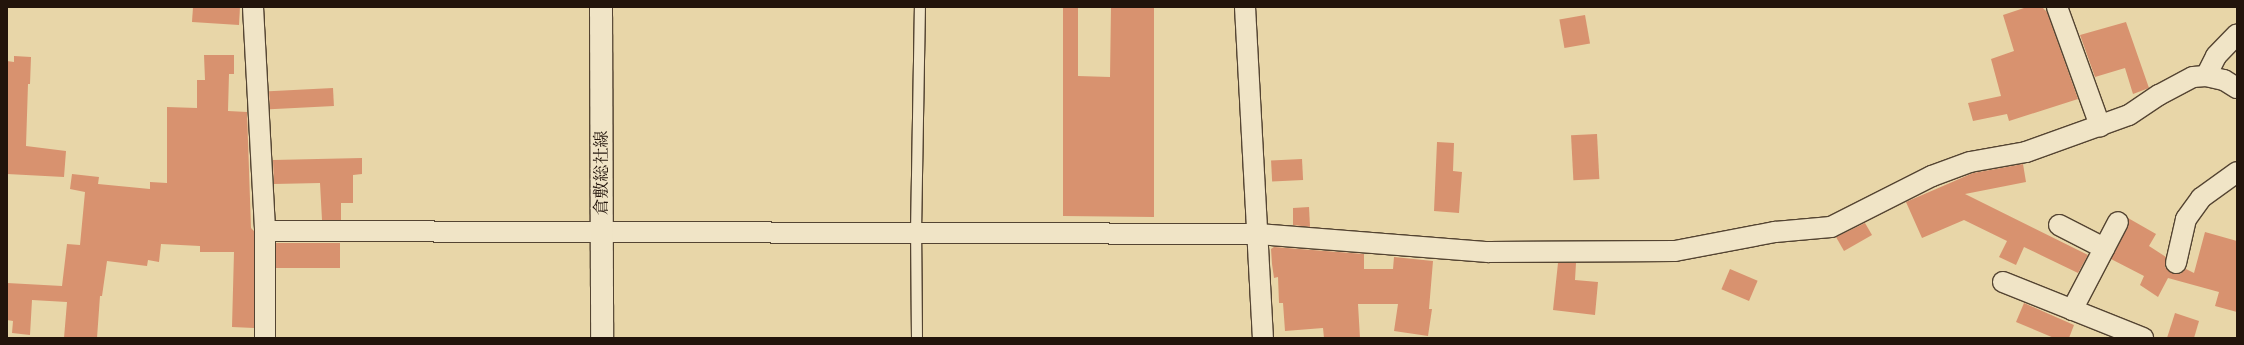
<!DOCTYPE html>
<html>
<head>
<meta charset="utf-8">
<style>
  body { margin:0 }
  #map { position:relative; width:2244px; height:345px; overflow:hidden; background:#e8d6a8; font-family:Cardo,"Noto Serif JP",serif }
  div>[style] { position:absolute }
  .building>* { inset:0; background:#d8926f; transform-origin:0 0 }
  .roads { filter:drop-shadow(1px 0 #544432) drop-shadow(-1px 0 #544432) drop-shadow(0 1px #544432) drop-shadow(0 -1px #544432) }
  .service>* { height:10px; margin:-5px; padding:0 5px; transform-origin:5px; border-radius:5px; background:#f0e4c6 }
  .minor>* { height:20px; margin:-10px; padding:0 10px; transform-origin:10px; border-radius:10px; background:#f0e4c6 }
  .secondary>* { height:22px; margin:-11px; padding:0 11px; transform-origin:11px; border-radius:11px; background:#f0e4c6 }
  span { translate:-50% -50%; white-space:nowrap; text-align:center; line-height:1.15; -webkit-text-stroke:3.5px #f0e4c6; paint-order:stroke }
  .street-label { font-size:17px; color:#22140b }
  .frame { position:absolute; inset:0; border:8px solid #22140b; pointer-events:none }
</style>
</head>
<body>
<div id="map">
  <div class="building">
    <i style="clip-path:polygon(193px 7px,240px 7px,239px 25px,192px 22px)"></i>
    <i style="clip-path:polygon(1063px 7px,1078px 7px,1078px 76px,1110px 77px,1111px 7px,1154px 7px,1154px 217px,1063px 216px)"></i>
    <i style="clip-path:polygon(2027px 7px,2042px 7px,2047px 12px,2078px 99px,2009px 121px,2007px 114px,1973px 121px,1968px 103px,2001px 96px,1991px 59px,2014px 51px,2003px 15px)"></i>
    <i style="left:1585px;top:15px;width:29px;height:26px;rotate:80deg"></i>
    <i style="clip-path:polygon(2126px 22px,2149px 88px,2133px 94px,2125px 68px,2095px 77px,2080px 35px)"></i>
    <i style="clip-path:polygon(204px 55px,234px 55px,234px 74px,229px 74px,228px 111px,247px 112px,251px 228px,254px 231px,254px 328px,232px 327px,234px 252px,200px 252px,200px 246px,161px 244px,159px 262px,148px 260px,147px 266px,107px 261px,102px 296px,100px 296px,97px 338px,64px 338px,67px 302px,32px 300px,30px 335px,12px 333px,13px 321px,7px 320px,7px 283px,62px 286px,67px 244px,80px 245px,85px 192px,70px 189px,72px 174px,99px 177px,98px 184px,150px 189px,150px 182px,167px 183px,167px 107px,197px 108px,197px 80px,205px 80px)"></i>
    <i style="clip-path:polygon(14px 56px,31px 57px,30px 84px,28px 84px,26px 146px,66px 151px,64px 177px,7px 174px,7px 61px,14px 62px)"></i>
    <i style="left:333px;top:88px;width:18px;height:64px;rotate:87deg"></i>
    <i style="left:1597px;top:134px;width:45px;height:26px;rotate:87deg"></i>
    <i style="clip-path:polygon(1437px 142px,1454px 143px,1453px 171px,1462px 172px,1459px 213px,1434px 211px)"></i>
    <i style="clip-path:polygon(362px 158px,362px 174px,353px 175px,353px 203px,341px 203px,341px 220px,322px 220px,320px 183px,274px 184px,273px 160px)"></i>
    <i style="left:1302px;top:159px;width:21px;height:31px;rotate:87deg"></i>
    <i style="clip-path:polygon(2023px 164px,2026px 182px,1965px 194px,2088px 255px,2078px 273px,2024px 247px,2016px 265px,1999px 257px,2007px 241px,1964px 220px,1922px 238px,1906px 202px,1973px 173px)"></i>
    <i style="clip-path:polygon(1309px 207px,1310px 227px,1293px 225px,1293px 208px)"></i>
    <i style="clip-path:polygon(2128px 218px,2156px 234px,2149px 246px,2166px 257px,2165px 267px,2174px 274px,2180px 274px,2186px 269px,2194px 273px,2205px 232px,2237px 241px,2237px 312px,2215px 306px,2219px 292px,2168px 278px,2158px 297px,2140px 285px,2144px 276px,2111px 259px,2128px 227px)"></i>
    <i style="clip-path:polygon(1865px 223px,1872px 235px,1844px 251px,1836px 237px)"></i>
    <i style="left:276px;top:243px;width:64px;height:25px"></i>
    <i style="clip-path:polygon(1274px 247px,1364px 254px,1364px 269px,1393px 269px,1394px 257px,1433px 261px,1429px 309px,1432px 309px,1428px 336px,1394px 331px,1398px 304px,1358px 304px,1360px 338px,1324px 338px,1323px 328px,1285px 331px,1283px 303px,1279px 303px,1278px 277px,1274px 278px,1272px 264px,1271px 249px)"></i>
    <i style="clip-path:polygon(1558px 263px,1576px 263px,1575px 280px,1598px 282px,1595px 315px,1553px 310px)"></i>
    <i style="left:1730px;top:269px;width:30px;height:22px;rotate:23deg"></i>
    <i style="clip-path:polygon(2024px 303px,2074px 325px,2069px 338px,2054px 338px,2016px 322px)"></i>
    <i style="clip-path:polygon(2175px 313px,2199px 321px,2194px 338px,2167px 338px)"></i>
  </div>
  <div class="roads">
    <div class="service">
      <i style="left:917px;top:338px;width:105px;rotate:-90.5deg"></i>
      <i style="left:916px;top:233px;width:226px;rotate:-89deg"></i>
    </div>
    <div class="minor">
      <i style="left:253px;top:7px;width:224px;rotate:86.9deg"></i>
      <i style="left:265px;top:231px;width:107px;rotate:90deg"></i>
      <i style="left:1245px;top:7px;width:331px;rotate:86.9deg"></i>
      <i style="left:2057px;top:7px;width:127px;rotate:70.1deg"></i>
      <i style="left:2206px;top:76px;width:22px;rotate:-63deg"></i>
      <i style="left:2216px;top:56px;width:30px;rotate:-46deg"></i>
      <i style="left:2059px;top:225px;width:51px;rotate:27.1deg"></i>
      <i style="left:265px;top:231px;width:993px;rotate:0.17deg"></i>
      <i style="left:1258px;top:234px;width:231px;rotate:4.5deg"></i>
      <i style="left:1488px;top:252px;width:187px;rotate:-0.3deg"></i>
      <i style="left:1675px;top:251px;width:102px;rotate:-10.8deg"></i>
      <i style="left:1775px;top:232px;width:56px;rotate:-5.1deg"></i>
      <i style="left:1831px;top:227px;width:113px;rotate:-26.8deg"></i>
      <i style="left:1932px;top:176px;width:40px;rotate:-20.2deg"></i>
      <i style="left:1970px;top:162px;width:57px;rotate:-10.1deg"></i>
      <i style="left:2026px;top:152px;width:109px;rotate:-19.8deg"></i>
      <i style="left:2129px;top:115px;width:36px;rotate:-34deg"></i>
      <i style="left:2159px;top:95px;width:38px;rotate:-28deg"></i>
      <i style="left:2193px;top:77px;width:13px;rotate:-4deg"></i>
      <i style="left:2206px;top:76px;width:18px;rotate:13deg"></i>
      <i style="left:2224px;top:80px;width:15px;rotate:32deg"></i>
      <i style="left:2176px;top:263px;width:45px;rotate:-77.2deg"></i>
      <i style="left:2186px;top:219px;width:26px;rotate:-54deg"></i>
      <i style="left:2201px;top:198px;width:44px;rotate:-35.8deg"></i>
      <i style="left:2003px;top:282px;width:151px;rotate:21.8deg"></i>
      <i style="left:2072px;top:310px;width:99px;rotate:-62.4deg"></i>
    </div>
    <div class="secondary">
      <i style="left:601px;top:7px;width:331px;rotate:89.8deg"></i>
    </div>
  </div>
  <div class="street-label">
    <span style="left:602px;top:173px;rotate:-90deg">倉敷総社線</span>
  </div>
  <div class="frame"></div>
</div>
</body>
</html>
